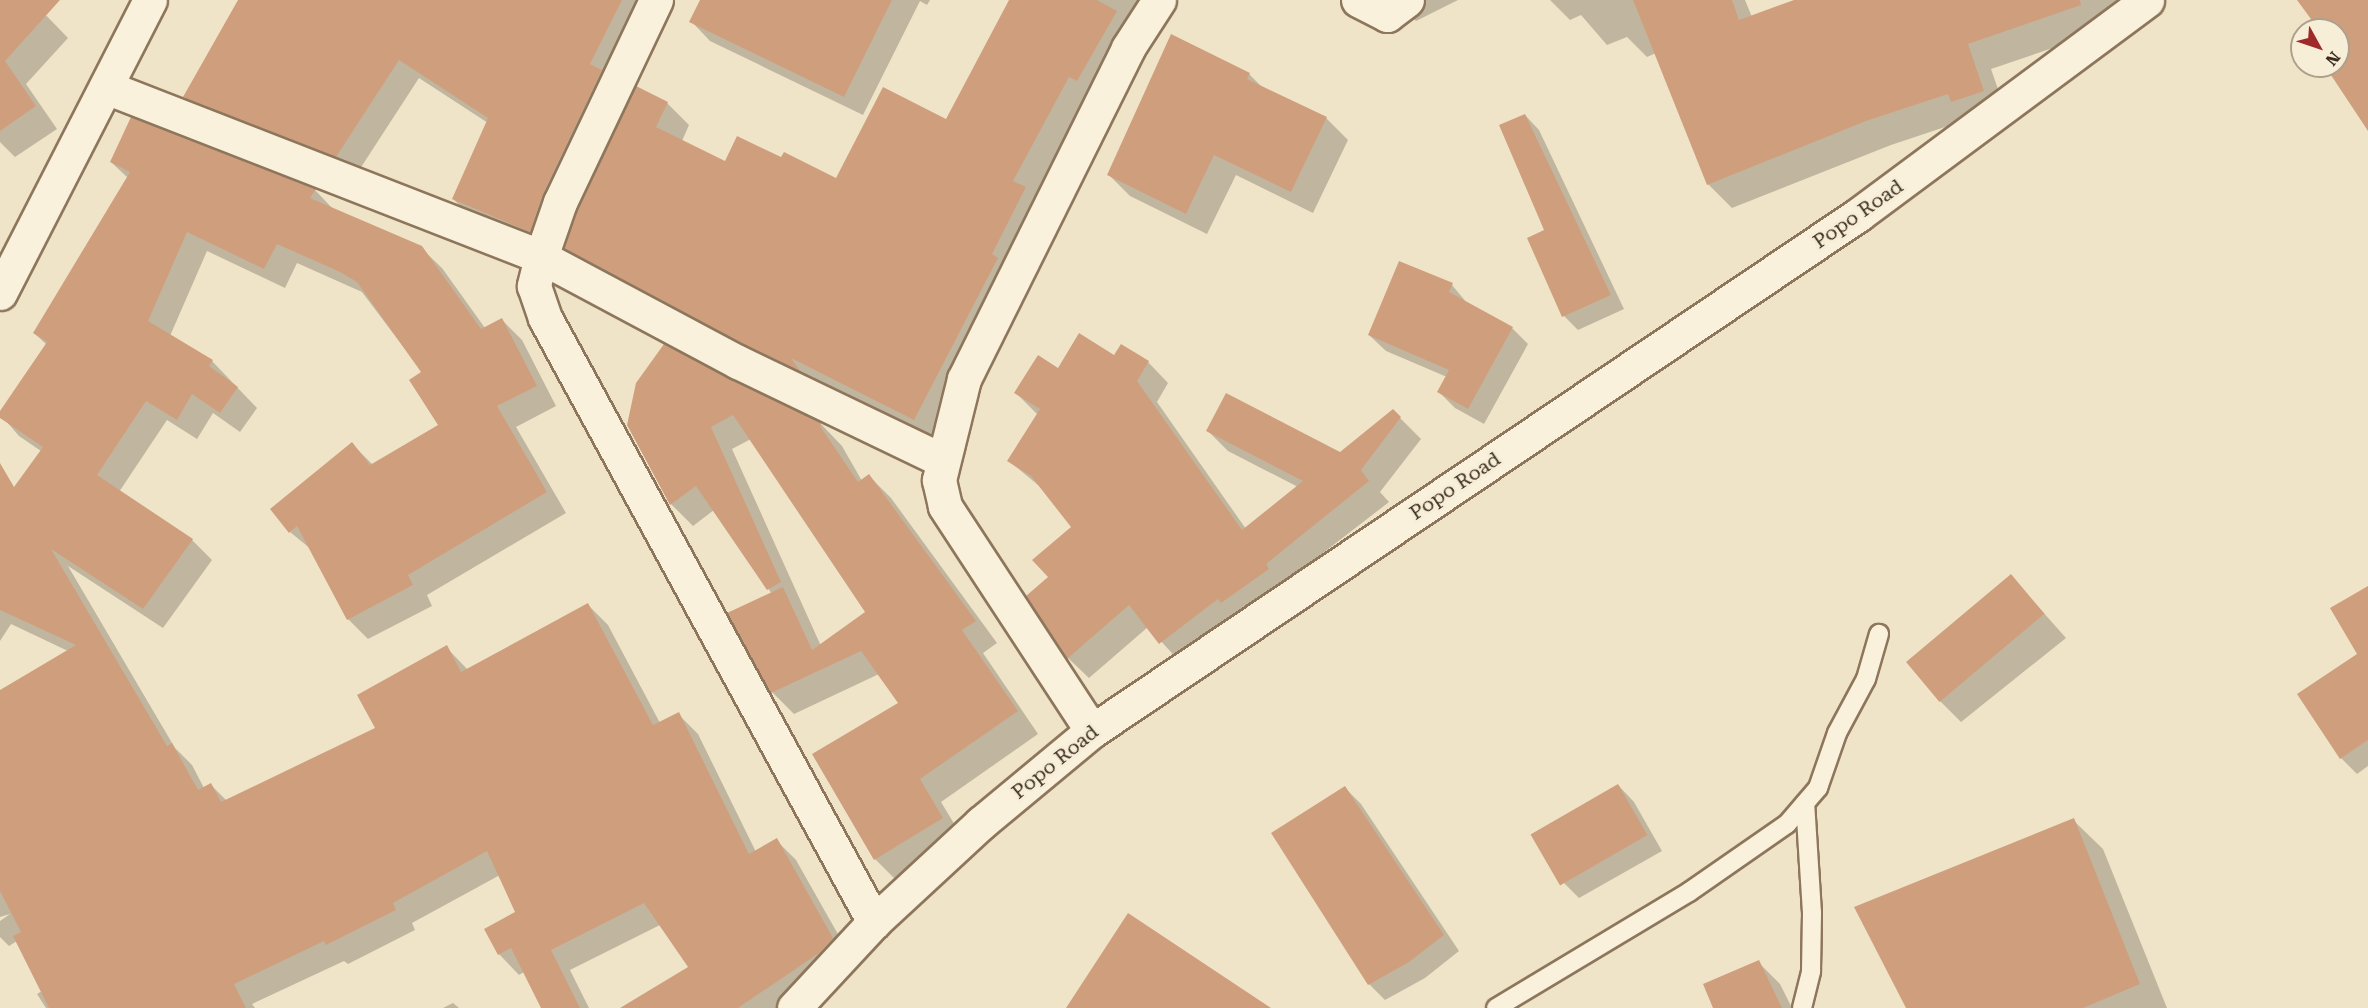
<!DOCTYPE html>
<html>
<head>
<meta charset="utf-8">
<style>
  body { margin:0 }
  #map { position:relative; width:2368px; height:1008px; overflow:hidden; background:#f0e4c8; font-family:"Roboto Serif",serif }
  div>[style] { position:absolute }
  .shadow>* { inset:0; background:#0003 }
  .building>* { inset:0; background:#cf9f7d; transform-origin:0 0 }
  .roads { filter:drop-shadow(2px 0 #8d765c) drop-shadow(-2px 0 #8d765c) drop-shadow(0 2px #8d765c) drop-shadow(0 -2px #8d765c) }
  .lane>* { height:18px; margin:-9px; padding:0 9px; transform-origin:9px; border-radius:9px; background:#faf1dc }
  .street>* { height:33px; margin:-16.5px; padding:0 16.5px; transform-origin:16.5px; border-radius:16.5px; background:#faf1dc }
  .secondary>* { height:33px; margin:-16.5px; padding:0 16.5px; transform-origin:16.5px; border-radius:16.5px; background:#faf1dc }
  span { translate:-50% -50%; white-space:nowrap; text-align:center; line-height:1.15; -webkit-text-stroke:6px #f7eed8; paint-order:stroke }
  .street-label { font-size:20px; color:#3d2e20 }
  .north { position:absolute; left:2290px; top:18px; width:60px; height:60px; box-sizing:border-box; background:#f7eed8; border:2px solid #ada18e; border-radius:50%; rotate:130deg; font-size:16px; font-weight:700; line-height:24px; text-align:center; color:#3d2e20 }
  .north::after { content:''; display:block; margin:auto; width:21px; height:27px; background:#9e2a2b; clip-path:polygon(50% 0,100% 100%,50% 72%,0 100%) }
</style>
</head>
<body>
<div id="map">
  <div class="shadow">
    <i style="clip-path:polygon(240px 0,651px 0,549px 251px,473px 218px,453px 199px,488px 123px,419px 78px,356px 175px,204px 116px,185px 97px)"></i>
    <i style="clip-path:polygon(702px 0,930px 0,927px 5px,920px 1px,863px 115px,710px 41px,691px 21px)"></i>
    <i style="clip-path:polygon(1012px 0,1159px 0,936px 442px,810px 377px,819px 390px,588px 270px,566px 248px,667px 103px,689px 125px,682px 141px,726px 163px,782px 159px,837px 180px,947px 121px)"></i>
    <i style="clip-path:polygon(1394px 0,1458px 0,1416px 21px)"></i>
    <i style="clip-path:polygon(1550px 0,1745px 0,1752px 17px,1799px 0,2154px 0,2112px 28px,1991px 69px,2007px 115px,1969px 119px,1891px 145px,1732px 208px,1708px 184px,1656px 53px,1647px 57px,1627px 37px,1607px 45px,1581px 15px,1570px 20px)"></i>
    <i style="clip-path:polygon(2299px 0,2368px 0,2368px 128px,2327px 66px,2338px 66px,2338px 30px,2321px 30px)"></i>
    <i style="clip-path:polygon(38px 7px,68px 38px,26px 84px,57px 129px,15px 157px,0 142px,0 33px)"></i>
    <i style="clip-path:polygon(1249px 74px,1264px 89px,1326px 118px,1348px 140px,1313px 213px,1236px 175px,1207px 234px,1130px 196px,1109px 175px)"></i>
    <i style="clip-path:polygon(1525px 115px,1539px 130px,1624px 309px,1578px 330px,1564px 316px)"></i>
    <i style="clip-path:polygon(111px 162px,315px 190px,334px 210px,421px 248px,442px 268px,485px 328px,502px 320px,522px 340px,556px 406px,516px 427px,566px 513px,427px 595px,432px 606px,368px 639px,348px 619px,312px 550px,290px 532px,352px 444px,373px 465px,440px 425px,423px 373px,362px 292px,297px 263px,285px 288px,207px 251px,170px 336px,212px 361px,257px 408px,240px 432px,213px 413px,197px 439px,167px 420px,119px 492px,192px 540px,212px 560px,163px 628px,68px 566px,175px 748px,192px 765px,204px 788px,211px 785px,227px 801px,377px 729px,446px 647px,468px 670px,588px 605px,608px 625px,660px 723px,678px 714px,698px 734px,756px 852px,776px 840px,796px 860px,852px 959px,788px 1008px,623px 1008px,691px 967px,660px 925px,570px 970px,589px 1008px,543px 1008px,524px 972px,519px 975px,499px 954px,517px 912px,500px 875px,412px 923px,415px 930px,348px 964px,344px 961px,252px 1004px,255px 1008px,46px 1008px,37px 994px,42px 991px,17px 941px,9px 946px,0 937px,0 921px,10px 914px,0 917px,0 692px,68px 651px,11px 624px,0 641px,0 508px,41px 451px,19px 436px,0 414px,47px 345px,34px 333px,128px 178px)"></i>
    <i style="clip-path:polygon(1452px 285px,1467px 303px,1512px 328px,1528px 344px,1484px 424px,1455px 408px,1439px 392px,1447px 377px,1386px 351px,1369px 335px)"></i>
    <i style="clip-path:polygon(1114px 357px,1148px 362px,1168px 383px,1157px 402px,1246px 529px,1298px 487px,1228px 451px,1208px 431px,1341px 453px,1393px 411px,1421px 439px,1380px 492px,1389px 502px,1181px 663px,1148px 627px,1089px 678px,1068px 658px,1050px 578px,1073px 528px,1044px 490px,1009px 461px,1038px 415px,1016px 393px,1058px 370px)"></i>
    <i style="clip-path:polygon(evenodd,637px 383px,821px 424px,842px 446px,862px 481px,869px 476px,891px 498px,997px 643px,983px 653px,1038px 734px,941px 802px,964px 840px,897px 881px,875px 859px,900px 703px,879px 674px,794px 714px,772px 692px,772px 594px,714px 510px,693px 526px,671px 504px,629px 424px,637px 383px,751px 439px,867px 613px,821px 646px,732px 449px,751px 439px)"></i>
    <i style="clip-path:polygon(2011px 576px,2066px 638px,1961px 722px,1938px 699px)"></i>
    <i style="clip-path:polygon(2368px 587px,2368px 766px,2357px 774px,2341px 758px)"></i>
    <i style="clip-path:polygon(1618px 785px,1634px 802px,1662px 851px,1579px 898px,1563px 882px,1532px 834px)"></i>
    <i style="clip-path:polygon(1345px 788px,1361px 804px,1459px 951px,1425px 978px,1385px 1000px,1369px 984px,1273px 833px)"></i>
    <i style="clip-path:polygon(2073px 820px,2103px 849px,2167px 1008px,1908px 1008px)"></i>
    <i style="clip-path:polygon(1758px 962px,1780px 984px,1792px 1008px,1714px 1008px)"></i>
    <i style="clip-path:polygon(453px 1003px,459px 1008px,443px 1008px)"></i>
  </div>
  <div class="building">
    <i style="clip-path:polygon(0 0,60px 0,5px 61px,36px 106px,0 131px)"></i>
    <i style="clip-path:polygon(238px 0,622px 0,590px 64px,602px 70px,543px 194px,530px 232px,452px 199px,488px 118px,399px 60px,336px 157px,183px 97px)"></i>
    <i style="clip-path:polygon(700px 0,892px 0,844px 97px,689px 22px)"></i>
    <i style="clip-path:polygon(1009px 0,1097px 0,1117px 11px,1077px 81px,1069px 77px,1013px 181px,1026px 187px,992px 254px,998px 258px,914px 420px,791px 358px,800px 371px,746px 345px,564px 248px,577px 209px,636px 86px,668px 102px,656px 127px,725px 161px,737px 136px,781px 157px,784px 152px,836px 178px,883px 87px,946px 119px)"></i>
    <i style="clip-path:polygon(1633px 0,1732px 0,1739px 20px,1794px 0,2080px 0,2081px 5px,1968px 44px,1984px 91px,1951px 102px,1948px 94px,1866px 121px,1707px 185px)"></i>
    <i style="clip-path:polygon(2297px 0,2368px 0,2368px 131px,2325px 66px,2345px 66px,2338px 57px,2338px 30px,2319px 30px)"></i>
    <i style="clip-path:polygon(1171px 34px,1250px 73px,1247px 79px,1327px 117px,1291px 192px,1214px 155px,1186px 214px,1107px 175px)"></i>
    <i style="clip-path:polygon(1525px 114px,1611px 295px,1562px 317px,1527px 238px,1544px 230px,1499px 125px)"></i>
    <i style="clip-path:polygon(131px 117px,316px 189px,310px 198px,422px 246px,481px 329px,502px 318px,537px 386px,497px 406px,547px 492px,408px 575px,413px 585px,347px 620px,297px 526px,289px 533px,270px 509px,352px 442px,370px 465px,438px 425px,409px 380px,421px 372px,357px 282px,340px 272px,277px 244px,264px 269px,187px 232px,148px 321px,213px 360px,209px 366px,238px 387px,220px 413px,192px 394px,177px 420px,146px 401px,97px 475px,193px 539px,143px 609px,51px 549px,167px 746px,172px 743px,198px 790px,211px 783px,221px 802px,375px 728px,357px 695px,447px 645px,461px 672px,588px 603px,653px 725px,679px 712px,749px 854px,777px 838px,833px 938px,819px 953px,738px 1008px,620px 1008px,688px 967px,644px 903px,551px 950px,580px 1008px,541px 1008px,511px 948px,498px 955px,484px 929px,515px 912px,487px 851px,393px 903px,396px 910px,326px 945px,324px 941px,234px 984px,246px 1008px,49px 1008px,13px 936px,21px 932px,0 891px,0 690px,76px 645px,0 610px,0 463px,14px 487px,43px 447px,0 418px,0 411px,47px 342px,33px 333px,130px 172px,110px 162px)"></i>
    <i style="clip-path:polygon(1399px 261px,1453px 283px,1449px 292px,1513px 327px,1468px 409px,1437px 392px,1449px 370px,1368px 335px)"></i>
    <i style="clip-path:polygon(1079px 333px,1114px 355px,1121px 344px,1149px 361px,1137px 381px,1242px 530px,1303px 481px,1206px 431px,1226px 393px,1340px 452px,1393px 409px,1401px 417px,1361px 470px,1369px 481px,1266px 564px,1269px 569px,1221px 603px,1218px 599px,1159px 644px,1129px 605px,1067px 659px,1026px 596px,1048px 577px,1032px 560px,1071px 527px,1031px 476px,1007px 461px,1040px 409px,1014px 393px,1038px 355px,1058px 368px)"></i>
    <i style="clip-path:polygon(664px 344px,821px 423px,820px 426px,858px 482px,869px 474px,976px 621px,962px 630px,1018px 711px,920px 779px,943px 818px,874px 860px,812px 754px,898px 703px,861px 651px,771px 693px,727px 613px,783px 587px,812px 650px,865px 612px,733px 415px,711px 427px,781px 582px,767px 590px,696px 486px,670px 505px,627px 425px,636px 383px)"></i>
    <i style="left:2011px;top:574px;width:52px;height:137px;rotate:50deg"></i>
    <i style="clip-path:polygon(2368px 586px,2368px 740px,2340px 759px,2297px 694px,2357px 654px,2330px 608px)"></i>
    <i style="left:1618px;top:784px;width:59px;height:101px;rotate:60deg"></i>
    <i style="clip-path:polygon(1345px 786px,1444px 935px,1409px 962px,1368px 985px,1271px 833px)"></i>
    <i style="clip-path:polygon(2074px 818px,2140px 984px,2083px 1008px,1906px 1008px,1854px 907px)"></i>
    <i style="clip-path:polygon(1128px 913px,1271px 1008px,1066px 1008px)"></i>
    <i style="clip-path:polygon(1759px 960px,1782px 1008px,1713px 1008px,1703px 984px)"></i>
  </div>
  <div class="roads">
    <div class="lane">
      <i style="left:1496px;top:1008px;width:225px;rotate:-31deg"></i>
      <i style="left:1689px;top:892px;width:119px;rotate:-34.8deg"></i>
      <i style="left:1787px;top:824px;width:48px;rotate:-49.3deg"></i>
      <i style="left:1818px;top:788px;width:58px;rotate:-70.9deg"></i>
      <i style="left:1837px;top:733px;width:61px;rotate:-61.8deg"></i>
      <i style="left:1866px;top:679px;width:47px;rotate:-73.9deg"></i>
      <i style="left:1802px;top:1008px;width:38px;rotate:-76deg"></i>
      <i style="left:1811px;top:971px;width:58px;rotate:-89deg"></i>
      <i style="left:1812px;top:913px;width:110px;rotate:-93.6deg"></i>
    </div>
    <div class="street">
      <i style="left:656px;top:0;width:224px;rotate:115.4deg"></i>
      <i style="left:560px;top:202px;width:58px;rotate:109.1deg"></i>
      <i style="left:541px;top:257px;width:223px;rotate:28.1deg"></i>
      <i style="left:738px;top:362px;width:226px;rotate:25.7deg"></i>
      <i style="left:1358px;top:0;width:33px;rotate:27deg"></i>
      <i style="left:1387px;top:15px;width:25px;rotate:-37deg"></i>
      <i style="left:106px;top:87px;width:467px;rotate:21.3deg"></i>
      <i style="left:541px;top:257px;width:30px;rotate:104deg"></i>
      <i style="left:534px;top:286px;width:34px;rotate:71deg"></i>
      <i style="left:545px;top:318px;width:688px;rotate:61.42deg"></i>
      <i style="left:1092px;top:731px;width:269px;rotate:-123.2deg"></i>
      <i style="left:945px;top:506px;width:27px;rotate:-103deg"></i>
      <i style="left:939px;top:480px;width:104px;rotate:-76.1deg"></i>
      <i style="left:964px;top:379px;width:369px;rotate:-63.6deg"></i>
      <i style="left:1128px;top:48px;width:57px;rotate:-57.1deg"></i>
    </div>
    <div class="secondary">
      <i style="left:0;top:293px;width:329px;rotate:-62.9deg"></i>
      <i style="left:794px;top:1008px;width:117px;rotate:-47.1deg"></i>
      <i style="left:874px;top:922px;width:146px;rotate:-42.8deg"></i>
      <i style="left:981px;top:823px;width:144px;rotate:-39.7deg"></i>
      <i style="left:1092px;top:731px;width:924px;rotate:-33.97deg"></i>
      <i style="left:1858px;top:215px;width:360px;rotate:-36.6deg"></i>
    </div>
  </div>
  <div class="street-label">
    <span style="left:1858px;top:214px;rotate:-35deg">Popo Road</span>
    <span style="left:1455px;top:486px;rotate:-34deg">Popo Road</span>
    <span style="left:1055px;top:762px;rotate:-39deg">Popo Road</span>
  </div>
  <div class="north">N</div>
</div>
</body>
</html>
